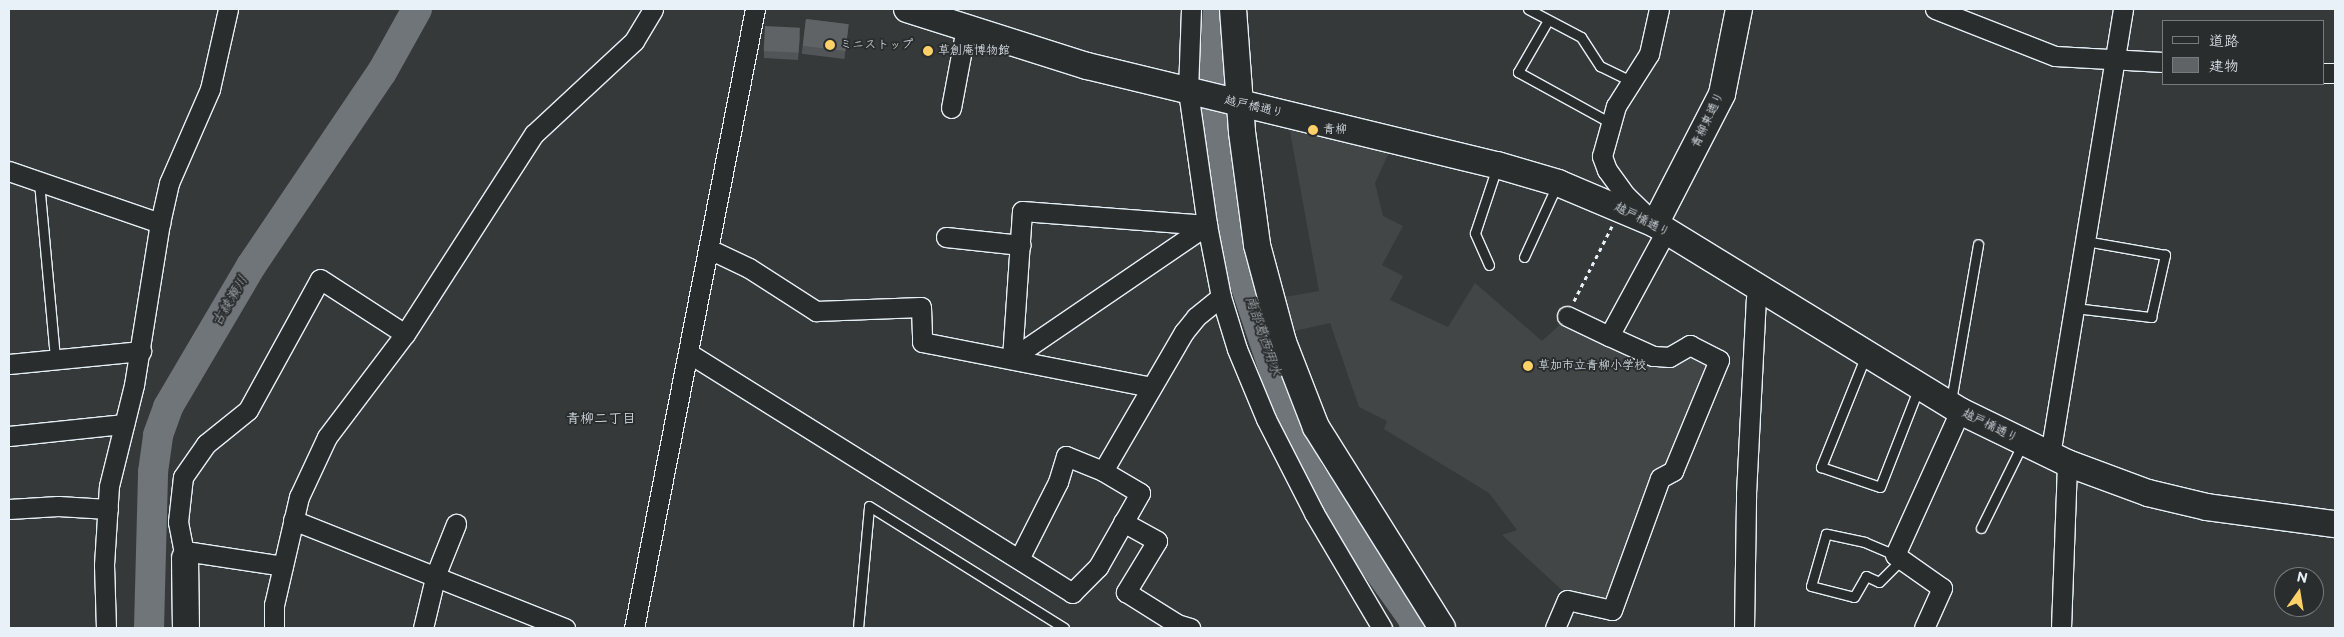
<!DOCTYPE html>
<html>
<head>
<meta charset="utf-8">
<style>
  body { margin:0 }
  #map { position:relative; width:2344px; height:637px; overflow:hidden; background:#35393a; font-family:"Balsamiq Sans","Klee One",sans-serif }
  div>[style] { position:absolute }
  .built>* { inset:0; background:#424647 }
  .river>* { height:30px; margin:-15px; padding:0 15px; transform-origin:15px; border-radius:15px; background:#707579 }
  .path>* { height:3px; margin-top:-1.5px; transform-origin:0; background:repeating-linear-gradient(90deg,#e8f1f8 0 4px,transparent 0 8px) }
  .roads { filter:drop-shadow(1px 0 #e8f1f8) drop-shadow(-1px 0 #e8f1f8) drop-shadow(0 1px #e8f1f8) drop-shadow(0 -1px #e8f1f8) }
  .lane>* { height:9px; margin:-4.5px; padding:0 4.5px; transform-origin:4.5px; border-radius:4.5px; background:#2a2d2e }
  .street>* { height:19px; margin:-9.5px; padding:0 9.5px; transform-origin:9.5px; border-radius:9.5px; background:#2a2d2e }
  .secondary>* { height:26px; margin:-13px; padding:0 13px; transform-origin:13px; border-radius:13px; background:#2a2d2e }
  .wall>* { inset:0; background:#525557; transform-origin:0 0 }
  .building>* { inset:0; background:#5f6365; transform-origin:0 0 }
  .dots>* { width:14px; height:14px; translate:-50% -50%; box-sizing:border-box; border:2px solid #2a2d2e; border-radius:50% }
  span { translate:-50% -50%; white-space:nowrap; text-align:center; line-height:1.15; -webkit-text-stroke:4px #2a2d2e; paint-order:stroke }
  .poi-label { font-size:12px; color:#e8f1f8 }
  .left { translate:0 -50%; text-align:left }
  .street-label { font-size:12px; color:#e8f1f8 }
  .water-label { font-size:14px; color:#acb3b8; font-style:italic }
  .neighbourhood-label { font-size:14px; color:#e8f1f8 }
  .frame { position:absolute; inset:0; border:10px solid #e8f1f8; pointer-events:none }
  .legend { position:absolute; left:2162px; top:20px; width:162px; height:65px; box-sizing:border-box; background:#2a2d2e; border:1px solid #767b7f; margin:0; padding:6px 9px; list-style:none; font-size:15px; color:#e8f1f8 }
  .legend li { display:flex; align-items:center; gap:10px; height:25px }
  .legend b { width:25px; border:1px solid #767b7f }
  .north { position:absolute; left:2274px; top:567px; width:50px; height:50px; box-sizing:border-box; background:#2a2d2e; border:1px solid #767b7f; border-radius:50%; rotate:13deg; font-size:14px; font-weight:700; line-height:20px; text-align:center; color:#e8f1f8 }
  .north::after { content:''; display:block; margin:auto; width:18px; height:22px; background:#ffd166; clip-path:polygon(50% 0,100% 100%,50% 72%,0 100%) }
</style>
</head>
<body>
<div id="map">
  <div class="built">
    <i style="clip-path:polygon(1289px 126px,1390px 150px,1375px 183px,1383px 216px,1403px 226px,1382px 265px,1403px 276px,1390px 300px,1448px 327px,1475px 283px,1542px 341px,1564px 321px,1647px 360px,1689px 351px,1713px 364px,1609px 605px,1564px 592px,1502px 535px,1517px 530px,1489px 493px,1384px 429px,1387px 421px,1359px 407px,1330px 323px,1294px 331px,1285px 297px,1319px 291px)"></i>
  </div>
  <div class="river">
    <i style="left:1218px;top:9px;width:107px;rotate:93.2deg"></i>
    <i style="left:1212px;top:116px;width:165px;rotate:79.2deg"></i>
    <i style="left:1243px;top:278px;width:204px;rotate:71.4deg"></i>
    <i style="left:1308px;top:471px;width:181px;rotate:54.6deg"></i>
    <i style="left:1413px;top:619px;width:9px;rotate:77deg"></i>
    <i style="left:149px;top:628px;width:156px;rotate:-88.5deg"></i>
    <i style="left:153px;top:472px;width:37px;rotate:-82deg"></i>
    <i style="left:158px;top:435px;width:30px;rotate:-70deg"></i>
    <i style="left:168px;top:407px;width:164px;rotate:-59.5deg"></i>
    <i style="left:251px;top:266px;width:234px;rotate:-56deg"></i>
    <i style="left:382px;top:72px;width:72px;rotate:-60.9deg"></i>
  </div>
  <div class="path">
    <i style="left:1574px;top:301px;width:84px;rotate:-63.1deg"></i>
  </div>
  <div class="roads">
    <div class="lane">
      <i style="left:1528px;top:9px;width:60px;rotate:27.8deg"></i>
      <i style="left:1581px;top:37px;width:35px;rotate:57deg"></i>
      <i style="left:1600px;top:66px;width:34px;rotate:26deg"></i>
      <i style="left:1547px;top:22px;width:58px;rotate:120.1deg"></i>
      <i style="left:1518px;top:72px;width:104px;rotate:28.8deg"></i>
      <i style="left:39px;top:182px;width:178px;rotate:84.8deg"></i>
      <i style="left:1524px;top:257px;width:79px;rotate:-65.4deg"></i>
      <i style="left:1489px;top:265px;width:35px;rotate:-114deg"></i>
      <i style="left:1475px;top:233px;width:70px;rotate:-71.6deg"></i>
      <i style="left:2075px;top:308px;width:77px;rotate:6.8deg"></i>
      <i style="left:2151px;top:317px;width:64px;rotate:-77.3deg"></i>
      <i style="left:2165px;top:255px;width:80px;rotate:-170deg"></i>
      <i style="left:1866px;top:355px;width:121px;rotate:111.9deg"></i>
      <i style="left:1821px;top:467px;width:62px;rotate:18.7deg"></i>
      <i style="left:1880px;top:487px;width:107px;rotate:-68.7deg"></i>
      <i style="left:1951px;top:401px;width:159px;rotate:-80.2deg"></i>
      <i style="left:1981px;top:528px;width:95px;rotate:-63.7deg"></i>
      <i style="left:1895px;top:555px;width:33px;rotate:-157deg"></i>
      <i style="left:1865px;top:542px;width:40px;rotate:-168deg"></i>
      <i style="left:1826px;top:534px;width:54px;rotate:106.1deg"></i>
      <i style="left:1811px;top:586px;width:44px;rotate:14.3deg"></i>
      <i style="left:1854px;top:597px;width:24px;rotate:-60deg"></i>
      <i style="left:1866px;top:576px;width:14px;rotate:25deg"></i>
      <i style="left:1879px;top:582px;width:31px;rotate:-45deg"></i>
      <i style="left:858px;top:628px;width:122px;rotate:-84.8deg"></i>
      <i style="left:869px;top:506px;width:230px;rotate:32deg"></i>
    </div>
    <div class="street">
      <i style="left:1191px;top:9px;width:82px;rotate:92.1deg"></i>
      <i style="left:1188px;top:91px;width:135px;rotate:81.9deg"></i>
      <i style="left:1207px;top:225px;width:73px;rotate:79deg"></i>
      <i style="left:1221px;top:297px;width:54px;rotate:72.9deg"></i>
      <i style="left:1237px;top:349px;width:76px;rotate:67.5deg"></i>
      <i style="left:1266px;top:419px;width:106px;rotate:62.9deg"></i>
      <i style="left:1314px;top:513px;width:134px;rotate:59.4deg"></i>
      <i style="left:1935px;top:9px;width:129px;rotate:21.4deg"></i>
      <i style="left:2055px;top:56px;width:108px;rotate:3.2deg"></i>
      <i style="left:2323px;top:73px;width:12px"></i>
      <i style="left:951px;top:108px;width:81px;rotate:-79.4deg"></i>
      <i style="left:9px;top:171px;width:160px;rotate:19deg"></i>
      <i style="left:1022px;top:211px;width:186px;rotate:4.3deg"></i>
      <i style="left:1207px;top:225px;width:236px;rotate:145.7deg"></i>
      <i style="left:1012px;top:358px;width:147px;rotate:-86.1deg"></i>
      <i style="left:1647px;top:216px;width:29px;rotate:-136deg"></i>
      <i style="left:1626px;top:196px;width:32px;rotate:-126deg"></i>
      <i style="left:1607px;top:170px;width:15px;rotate:-110deg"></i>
      <i style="left:1602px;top:156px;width:52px;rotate:-74.4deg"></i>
      <i style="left:1616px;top:106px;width:62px;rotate:-57.6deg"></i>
      <i style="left:1649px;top:54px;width:46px;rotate:-77.5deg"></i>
      <i style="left:946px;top:237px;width:75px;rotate:6.1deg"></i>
      <i style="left:709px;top:249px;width:44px;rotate:25.4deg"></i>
      <i style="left:749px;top:268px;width:80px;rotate:32.7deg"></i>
      <i style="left:816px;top:311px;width:105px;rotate:-2.2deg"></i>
      <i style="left:921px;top:307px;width:35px;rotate:88deg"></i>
      <i style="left:922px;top:342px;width:233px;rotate:11.1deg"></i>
      <i style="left:1567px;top:316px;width:47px;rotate:25.5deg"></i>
      <i style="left:690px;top:354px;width:451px;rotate:32deg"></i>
      <i style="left:1072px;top:593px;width:37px;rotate:-45deg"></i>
      <i style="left:1098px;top:567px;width:85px;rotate:-60.4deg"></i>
      <i style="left:1140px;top:493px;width:43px;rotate:-149.3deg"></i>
      <i style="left:1103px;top:471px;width:40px;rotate:-158deg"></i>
      <i style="left:1066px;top:456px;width:27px;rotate:107deg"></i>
      <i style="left:1058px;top:482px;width:86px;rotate:116.9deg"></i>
      <i style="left:9px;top:364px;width:133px;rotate:-5.6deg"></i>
      <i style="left:9px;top:436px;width:116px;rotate:-6deg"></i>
      <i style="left:2050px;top:455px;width:452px;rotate:-80.7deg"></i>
      <i style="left:1103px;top:471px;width:161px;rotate:-59.8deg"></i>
      <i style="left:1184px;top:332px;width:19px;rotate:-51deg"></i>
      <i style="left:1196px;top:317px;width:32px;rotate:-39deg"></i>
      <i style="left:9px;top:509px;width:49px;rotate:-3.5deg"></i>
      <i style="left:58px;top:506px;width:50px;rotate:3.4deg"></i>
      <i style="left:293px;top:520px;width:293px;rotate:21.7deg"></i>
      <i style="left:1123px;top:522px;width:39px;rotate:29deg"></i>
      <i style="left:1157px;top:541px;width:60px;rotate:121.3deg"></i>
      <i style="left:1126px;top:592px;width:60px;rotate:32.1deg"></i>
      <i style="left:1177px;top:624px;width:14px;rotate:17deg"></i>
      <i style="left:185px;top:551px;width:99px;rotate:8.7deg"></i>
      <i style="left:185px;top:558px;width:37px;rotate:-101deg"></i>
      <i style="left:178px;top:522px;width:45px;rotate:-83.7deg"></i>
      <i style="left:183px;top:477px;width:40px;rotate:-55.1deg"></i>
      <i style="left:206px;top:444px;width:54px;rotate:-39deg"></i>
      <i style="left:248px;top:410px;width:149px;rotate:-61.2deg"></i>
      <i style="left:320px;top:279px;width:101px;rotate:32.9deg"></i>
      <i style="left:106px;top:628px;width:63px;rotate:-91.8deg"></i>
      <i style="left:104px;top:565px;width:79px;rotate:-86.4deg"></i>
      <i style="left:109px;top:486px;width:104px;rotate:-76.1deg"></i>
      <i style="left:134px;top:385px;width:164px;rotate:-80.9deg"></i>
      <i style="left:160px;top:223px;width:41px;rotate:-77.3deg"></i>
      <i style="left:169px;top:183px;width:103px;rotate:-66.4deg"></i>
      <i style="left:210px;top:89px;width:82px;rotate:-77.3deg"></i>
      <i style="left:274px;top:628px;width:23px;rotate:-90deg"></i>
      <i style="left:274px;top:605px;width:111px;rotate:-77deg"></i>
      <i style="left:299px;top:497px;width:66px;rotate:-65deg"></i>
      <i style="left:327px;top:437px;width:129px;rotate:-52.9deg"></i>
      <i style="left:405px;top:334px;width:238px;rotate:-57.2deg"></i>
      <i style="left:534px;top:134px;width:137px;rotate:-42.9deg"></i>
      <i style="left:634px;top:41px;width:37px;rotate:-59deg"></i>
      <i style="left:423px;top:628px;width:56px;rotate:-76.5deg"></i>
      <i style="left:436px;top:574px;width:54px;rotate:-68.2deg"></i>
      <i style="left:634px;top:628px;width:631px;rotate:-78.94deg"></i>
      <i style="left:1555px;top:628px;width:30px;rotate:-67deg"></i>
      <i style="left:1567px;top:600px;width:46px;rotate:12.5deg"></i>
      <i style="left:1612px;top:610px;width:140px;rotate:-70deg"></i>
      <i style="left:1660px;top:478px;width:15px;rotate:-28deg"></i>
      <i style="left:1673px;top:471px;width:120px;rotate:-67.5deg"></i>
      <i style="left:1719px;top:360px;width:33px;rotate:-153deg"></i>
      <i style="left:1690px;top:345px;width:24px;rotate:150deg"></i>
      <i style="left:1669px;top:357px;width:16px;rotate:-176deg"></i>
      <i style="left:1653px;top:356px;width:48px;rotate:-155.6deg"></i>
      <i style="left:1609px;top:336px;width:119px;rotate:-61.5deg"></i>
      <i style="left:1744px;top:628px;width:134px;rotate:-89.1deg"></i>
      <i style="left:1746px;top:494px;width:195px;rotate:-87.1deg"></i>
      <i style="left:1756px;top:299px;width:12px;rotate:-59deg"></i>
      <i style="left:1924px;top:628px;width:44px;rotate:-65.8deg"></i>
      <i style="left:1942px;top:588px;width:57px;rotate:-144.9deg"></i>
      <i style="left:1895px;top:555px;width:158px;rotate:-65.7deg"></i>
      <i style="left:2061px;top:628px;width:165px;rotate:-87.9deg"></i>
    </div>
    <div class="secondary">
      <i style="left:907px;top:9px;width:189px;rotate:17.6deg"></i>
      <i style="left:1087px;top:66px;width:422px;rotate:13.6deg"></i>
      <i style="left:1497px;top:165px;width:64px;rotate:16.4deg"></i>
      <i style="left:1558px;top:183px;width:105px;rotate:22.9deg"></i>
      <i style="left:1655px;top:224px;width:358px;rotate:31.5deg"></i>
      <i style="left:1960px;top:411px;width:119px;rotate:25.9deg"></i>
      <i style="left:2067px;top:463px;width:86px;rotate:20.3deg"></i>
      <i style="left:2148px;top:493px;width:61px;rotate:13.3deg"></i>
      <i style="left:2207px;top:507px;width:129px;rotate:7.6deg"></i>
      <i style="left:1233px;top:9px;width:123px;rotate:85.8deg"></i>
      <i style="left:1242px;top:132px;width:114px;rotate:82.4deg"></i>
      <i style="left:1257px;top:245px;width:100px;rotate:75deg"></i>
      <i style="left:1283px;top:342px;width:91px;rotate:68.8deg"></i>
      <i style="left:1316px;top:427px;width:237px;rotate:57.9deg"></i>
      <i style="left:1655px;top:224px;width:146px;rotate:-62.7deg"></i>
      <i style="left:1722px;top:94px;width:87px;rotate:-78.7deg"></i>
      <i style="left:185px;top:558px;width:70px;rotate:89.2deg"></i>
    </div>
  </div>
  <div class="wall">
    <i style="left:806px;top:19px;width:43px;height:35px;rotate:7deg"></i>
    <i style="clip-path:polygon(800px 35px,798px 60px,764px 58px,764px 51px)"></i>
  </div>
  <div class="building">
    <i style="left:806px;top:19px;width:43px;height:27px;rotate:7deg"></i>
    <i style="left:765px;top:26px;width:35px;height:25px;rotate:3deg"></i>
  </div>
  <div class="dots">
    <i style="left:830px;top:45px;background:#ffd166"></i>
    <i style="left:928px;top:51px;background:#ffd166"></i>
    <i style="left:1313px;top:130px;background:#ffd166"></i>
    <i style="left:1528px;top:366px;background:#ffd166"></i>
  </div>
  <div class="poi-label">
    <span class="left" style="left:840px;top:45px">ミニストップ</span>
    <span class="left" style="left:938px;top:51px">草創庵博物館</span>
    <span class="left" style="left:1323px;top:130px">青柳</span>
    <span class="left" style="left:1538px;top:366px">草加市立青柳小学校</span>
  </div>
  <div class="street-label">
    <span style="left:1254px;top:107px;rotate:13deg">越戸橋通り</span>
    <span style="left:1708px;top:120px;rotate:-65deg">青柳東通り</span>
    <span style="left:1642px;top:220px;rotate:27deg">越戸橋通り</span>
    <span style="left:1990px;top:426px;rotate:26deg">越戸橋通り</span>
  </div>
  <div class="water-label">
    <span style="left:230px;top:301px;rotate:-59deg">古綾瀬川</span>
    <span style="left:1263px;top:336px;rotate:71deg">南部葛西用水</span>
  </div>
  <div class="neighbourhood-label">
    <span style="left:601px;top:419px">青柳二丁目</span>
  </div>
  <div class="frame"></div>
  <ul class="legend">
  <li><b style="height:6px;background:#2a2d2e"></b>道路</li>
  <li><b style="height:14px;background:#5f6365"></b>建物</li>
  </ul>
  <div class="north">N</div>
</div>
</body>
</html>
